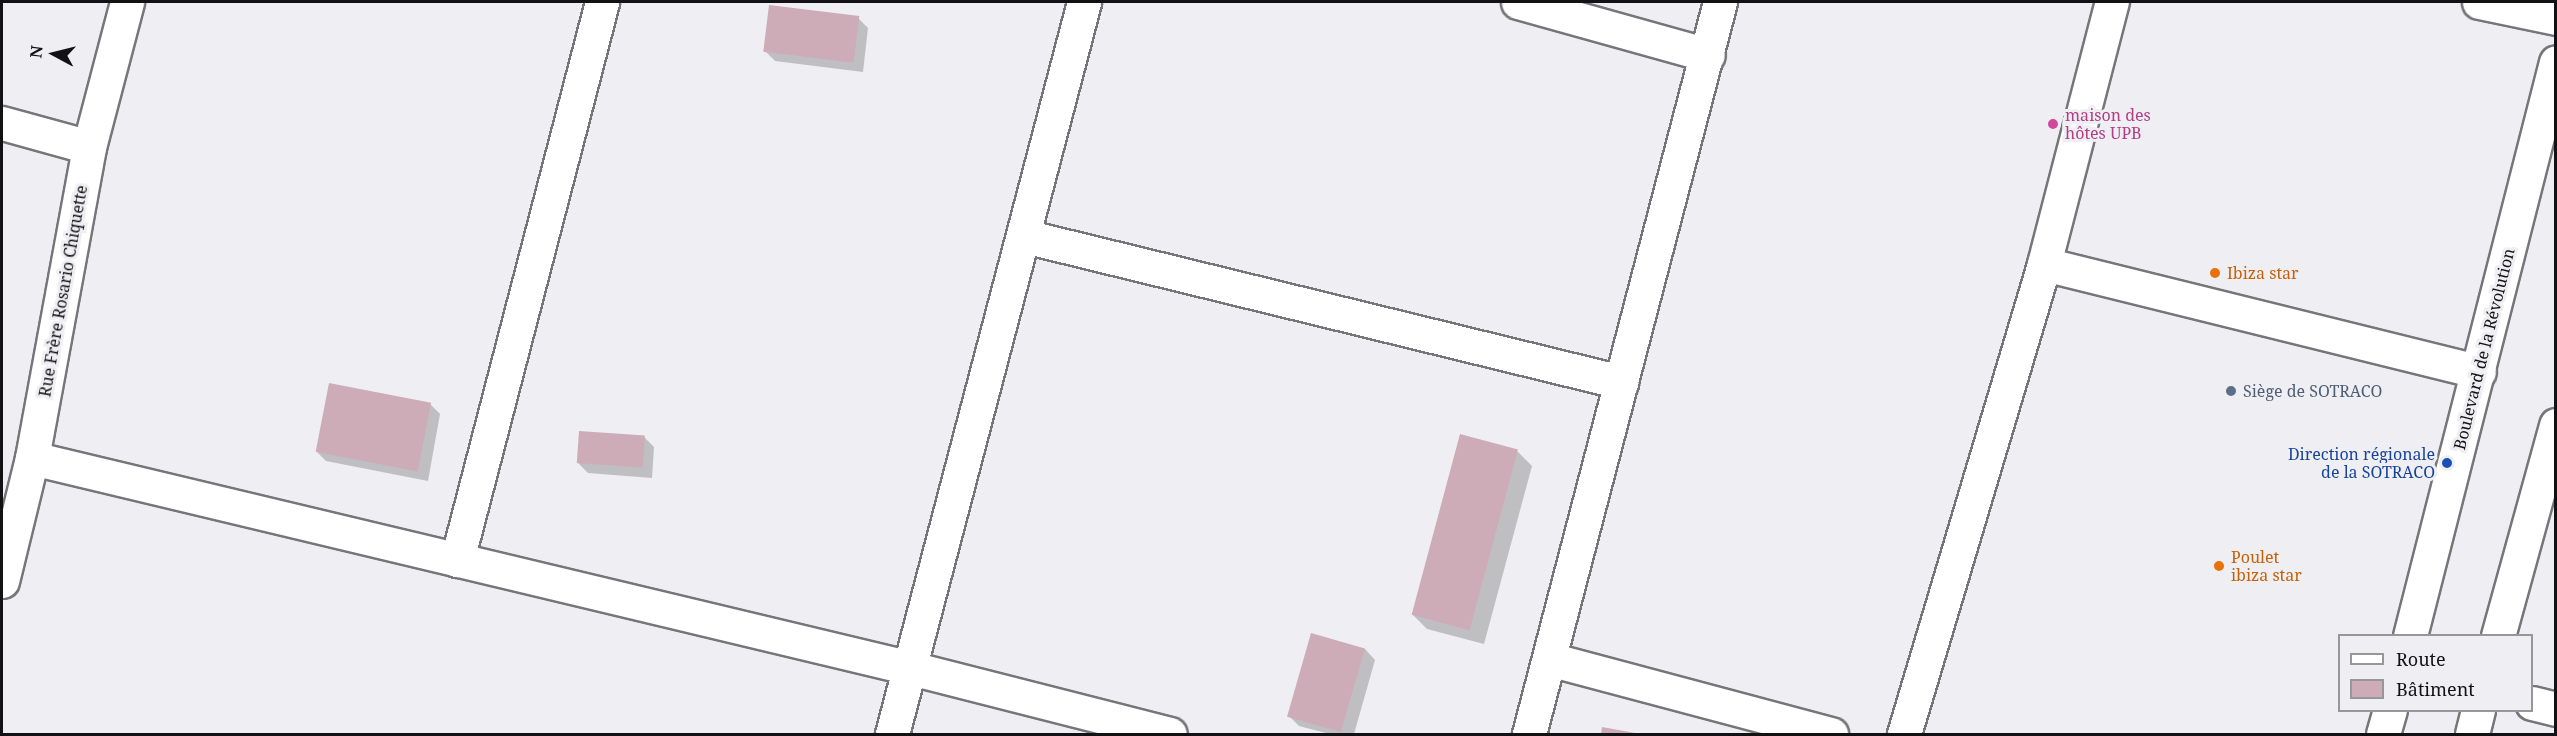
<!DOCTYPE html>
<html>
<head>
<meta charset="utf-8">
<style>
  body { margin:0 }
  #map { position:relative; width:2557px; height:736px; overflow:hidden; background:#efeff3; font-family:"Noto Serif",serif }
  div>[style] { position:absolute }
  .shadow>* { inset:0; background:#0003 }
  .building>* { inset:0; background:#cdacb7; transform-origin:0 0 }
  .roads { filter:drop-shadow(2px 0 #76767a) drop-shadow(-2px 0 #76767a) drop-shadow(0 2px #76767a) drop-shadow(0 -2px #76767a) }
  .street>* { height:33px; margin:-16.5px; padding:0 16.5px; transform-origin:16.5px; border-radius:16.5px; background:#fff }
  .secondary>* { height:33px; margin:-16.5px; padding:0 16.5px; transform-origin:16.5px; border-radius:16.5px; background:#fff }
  .dots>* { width:16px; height:16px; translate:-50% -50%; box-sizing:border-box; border:3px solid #efeff3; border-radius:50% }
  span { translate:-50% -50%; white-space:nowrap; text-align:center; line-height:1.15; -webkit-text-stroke:6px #efeff3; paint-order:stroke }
  .hotel-label { font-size:16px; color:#b23c85 }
  .left { translate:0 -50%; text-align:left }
  .food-label { font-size:16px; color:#c56008 }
  .street-label { font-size:16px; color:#121214 }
  .service-label { font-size:16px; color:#4e5e75 }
  .transit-label { font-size:16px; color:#164399 }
  .right { translate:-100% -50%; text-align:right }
  .frame { position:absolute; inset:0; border:3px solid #121214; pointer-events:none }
  .legend { position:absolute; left:2338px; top:634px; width:195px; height:78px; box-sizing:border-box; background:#efeff3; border:2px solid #97979a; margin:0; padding:8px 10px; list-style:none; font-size:18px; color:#121214 }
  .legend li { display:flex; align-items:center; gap:12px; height:30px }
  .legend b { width:30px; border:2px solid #97979a }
  .north { position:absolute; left:24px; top:24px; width:60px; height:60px; -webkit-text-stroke:4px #efeff3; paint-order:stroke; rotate:277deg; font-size:16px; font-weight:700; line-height:24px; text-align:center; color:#121214 }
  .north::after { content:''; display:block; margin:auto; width:21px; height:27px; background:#121214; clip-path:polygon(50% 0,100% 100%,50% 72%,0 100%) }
</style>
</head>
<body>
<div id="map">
  <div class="shadow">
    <i style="clip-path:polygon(858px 18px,868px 28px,863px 72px,775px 61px,765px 51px)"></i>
    <i style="clip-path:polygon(430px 404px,440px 414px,428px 481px,326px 461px,316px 451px)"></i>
    <i style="clip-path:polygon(1461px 436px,1518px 452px,1532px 466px,1484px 644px,1427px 629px,1413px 615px)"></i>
    <i style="clip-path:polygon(644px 437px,654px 447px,652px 478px,588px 473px,578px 463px)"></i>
    <i style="clip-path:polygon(1312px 635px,1365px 649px,1375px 660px,1354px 734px,1330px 734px,1299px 726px,1289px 716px)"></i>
  </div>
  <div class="building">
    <i style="left:769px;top:5px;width:91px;height:47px;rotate:7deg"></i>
    <i style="left:329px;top:383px;width:104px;height:70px;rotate:11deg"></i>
    <i style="left:579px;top:431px;width:66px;height:32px;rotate:4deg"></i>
    <i style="left:1460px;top:434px;width:60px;height:187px;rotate:15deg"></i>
    <i style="left:1311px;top:633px;width:56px;height:87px;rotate:16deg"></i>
    <i style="clip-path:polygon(1602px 727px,1635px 733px,1635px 734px,1601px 734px)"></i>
  </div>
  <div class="roads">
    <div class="street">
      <i style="left:1518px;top:2px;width:197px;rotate:15.6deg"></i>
      <i style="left:2479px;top:2px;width:79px;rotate:11.7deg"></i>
      <i style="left:2px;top:123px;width:90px;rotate:15.4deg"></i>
      <i style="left:1024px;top:236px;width:615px;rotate:13.74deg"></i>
      <i style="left:2044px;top:264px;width:448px;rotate:13.9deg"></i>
      <i style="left:32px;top:458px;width:904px;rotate:13.44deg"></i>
      <i style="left:911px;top:668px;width:267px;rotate:14.3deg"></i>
      <i style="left:457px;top:560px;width:577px;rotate:-75.43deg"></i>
      <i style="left:2px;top:581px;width:127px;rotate:-76.3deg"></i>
      <i style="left:32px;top:458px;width:316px;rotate:-79.6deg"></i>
      <i style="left:89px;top:147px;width:150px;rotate:-75.3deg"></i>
      <i style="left:1549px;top:659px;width:292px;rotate:14.9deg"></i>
      <i style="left:2532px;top:703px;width:25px;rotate:14deg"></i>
      <i style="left:892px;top:734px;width:757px;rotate:-75.3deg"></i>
      <i style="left:1529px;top:734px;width:757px;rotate:-75.38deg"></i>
      <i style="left:1904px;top:734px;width:490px;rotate:-73.4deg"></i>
      <i style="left:2044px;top:264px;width:271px;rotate:-75.5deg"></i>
    </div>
    <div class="secondary">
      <i style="left:2410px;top:636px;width:592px;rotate:-75.73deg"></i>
      <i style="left:2498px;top:636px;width:219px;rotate:-74.6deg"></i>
      <i style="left:2383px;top:734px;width:25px;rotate:-74deg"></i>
      <i style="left:2472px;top:734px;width:25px;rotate:-76deg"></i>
    </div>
  </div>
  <div class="dots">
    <i style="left:2053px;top:124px;background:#d1479c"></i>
    <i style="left:2215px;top:273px;background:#e8710a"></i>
    <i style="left:2231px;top:391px;background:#5c6f8a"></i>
    <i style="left:2447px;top:463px;background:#1a4fb4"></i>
    <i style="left:2219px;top:566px;background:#e8710a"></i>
  </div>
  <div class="hotel-label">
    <span class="left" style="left:2065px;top:124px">maison des<br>hôtes UPB</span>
  </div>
  <div class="food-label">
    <span class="left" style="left:2227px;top:273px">Ibiza star</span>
    <span class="left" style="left:2231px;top:566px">Poulet<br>ibiza star</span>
  </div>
  <div class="street-label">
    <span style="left:63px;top:291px;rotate:-80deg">Rue Frère Rosario Chiquette</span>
    <span style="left:2484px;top:349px;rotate:-76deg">Boulevard de la Révolution</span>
  </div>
  <div class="service-label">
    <span class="left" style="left:2243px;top:391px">Siège de SOTRACO</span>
  </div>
  <div class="transit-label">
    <span class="right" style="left:2435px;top:463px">Direction régionale<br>de la SOTRACO</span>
  </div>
  <div class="frame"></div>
  <ul class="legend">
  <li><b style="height:8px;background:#fff"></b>Route</li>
  <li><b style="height:16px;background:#cdacb7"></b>Bâtiment</li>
  </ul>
  <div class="north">N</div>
</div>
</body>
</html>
